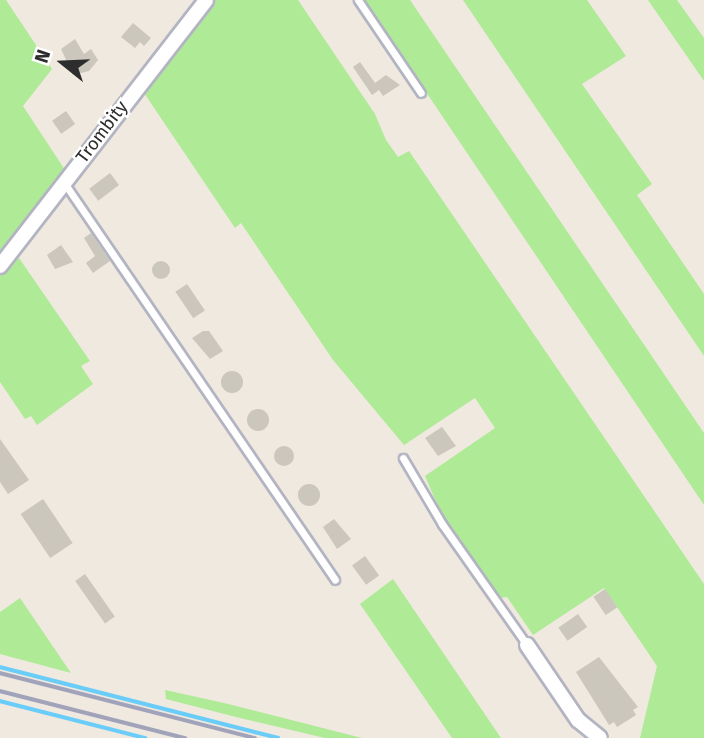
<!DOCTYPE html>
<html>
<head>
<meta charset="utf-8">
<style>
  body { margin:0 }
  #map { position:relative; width:704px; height:738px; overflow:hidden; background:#efe9df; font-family:"Fira Sans",sans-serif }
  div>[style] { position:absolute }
  .green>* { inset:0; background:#afea97 }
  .stream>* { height:3.5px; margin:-1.75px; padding:0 1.75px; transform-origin:1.75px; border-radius:1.75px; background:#6acdf9 }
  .building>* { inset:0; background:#cbc7bd; transform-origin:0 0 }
  .round { border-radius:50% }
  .roads { filter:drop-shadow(2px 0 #b3b4c2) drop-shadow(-2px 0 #b3b4c2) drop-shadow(0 2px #b3b4c2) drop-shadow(0 -2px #b3b4c2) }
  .lane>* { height:7px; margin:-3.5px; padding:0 3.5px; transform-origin:3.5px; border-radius:3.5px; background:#fff }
  .street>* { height:14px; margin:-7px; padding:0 7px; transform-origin:7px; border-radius:7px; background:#fff }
  .rail>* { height:3.5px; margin:-1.75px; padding:0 1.75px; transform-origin:1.75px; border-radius:1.75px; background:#a0a3b9 }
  span { translate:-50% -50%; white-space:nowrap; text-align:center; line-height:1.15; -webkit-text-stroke:5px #fff; paint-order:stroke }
  .street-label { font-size:18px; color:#2d2d2d }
  .north { position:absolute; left:28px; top:28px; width:70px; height:70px; -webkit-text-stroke:5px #fff; paint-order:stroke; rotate:288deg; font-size:19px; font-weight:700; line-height:28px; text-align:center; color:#2d2d2d }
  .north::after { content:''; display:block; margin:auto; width:24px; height:32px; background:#2d2d2d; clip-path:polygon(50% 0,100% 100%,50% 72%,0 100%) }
</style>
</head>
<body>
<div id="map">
  <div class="green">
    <i style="clip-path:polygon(0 0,6px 0,52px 69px,23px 106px,65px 170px,0 258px)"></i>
    <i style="clip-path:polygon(215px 0,298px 0,375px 114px,386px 140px,398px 157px,409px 151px,704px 584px,704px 738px,640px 738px,657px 666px,604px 588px,533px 635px,507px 597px,499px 598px,440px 511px,425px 476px,495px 428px,475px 398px,404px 445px,333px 360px,241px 223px,235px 228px,142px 90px)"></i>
    <i style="clip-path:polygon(364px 0,410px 0,704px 433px,704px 505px)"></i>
    <i style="clip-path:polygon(463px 0,587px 0,626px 56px,582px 84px,652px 184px,637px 195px,704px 294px,704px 356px)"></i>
    <i style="clip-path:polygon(648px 0,677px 0,704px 38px,704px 81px)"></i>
    <i style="clip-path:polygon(19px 258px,90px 361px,81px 366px,93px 384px,37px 425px,31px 416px,25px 419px,0 382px,0 276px)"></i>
    <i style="clip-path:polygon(393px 579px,501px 738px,452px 738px,360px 604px)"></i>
    <i style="clip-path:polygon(20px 598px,71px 673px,0 654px,0 612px)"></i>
    <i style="clip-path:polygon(165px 690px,224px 703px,362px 738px,325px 738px,236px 717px,166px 699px)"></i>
  </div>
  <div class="stream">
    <i style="left:0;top:667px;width:287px;rotate:14.3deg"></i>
    <i style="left:0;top:701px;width:150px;rotate:14.3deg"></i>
  </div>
  <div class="building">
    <i style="clip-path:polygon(133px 23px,151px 38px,144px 46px,140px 42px,135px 48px,121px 37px)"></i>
    <i style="clip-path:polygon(75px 39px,84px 54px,91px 49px,98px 60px,89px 71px,73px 75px,61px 49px)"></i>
    <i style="clip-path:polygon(360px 62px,375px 83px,386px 75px,400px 85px,383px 96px,379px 90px,372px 95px,353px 67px)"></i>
    <i style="left:66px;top:111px;width:16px;height:17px;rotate:55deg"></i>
    <i style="left:110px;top:173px;width:15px;height:26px;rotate:53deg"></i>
    <i style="clip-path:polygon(91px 233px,110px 261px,93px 273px,86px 263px,95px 256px,84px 238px)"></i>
    <i style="clip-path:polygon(61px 245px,73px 262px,55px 269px,47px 255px)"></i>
    <i class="round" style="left:152px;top:261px;width:18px;height:18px"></i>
    <i style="left:187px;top:284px;width:32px;height:14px;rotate:56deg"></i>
    <i style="clip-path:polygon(203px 331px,209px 331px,223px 351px,210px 359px,192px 338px)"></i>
    <i class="round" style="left:221px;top:371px;width:22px;height:22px"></i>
    <i class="round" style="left:247px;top:409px;width:22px;height:22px"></i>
    <i style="clip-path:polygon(442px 427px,456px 446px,438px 456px,425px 438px)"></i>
    <i style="clip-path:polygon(0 439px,29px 480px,8px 494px,0 482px)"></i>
    <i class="round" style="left:274px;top:446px;width:20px;height:20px"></i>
    <i class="round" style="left:298px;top:484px;width:22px;height:22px"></i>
    <i style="left:43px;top:499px;width:53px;height:27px;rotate:56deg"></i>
    <i style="clip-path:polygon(334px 519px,351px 539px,337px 549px,323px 527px)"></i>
    <i style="left:365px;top:556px;width:24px;height:16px;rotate:54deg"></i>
    <i style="left:85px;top:574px;width:52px;height:12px;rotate:55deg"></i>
    <i style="left:605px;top:589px;width:22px;height:14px;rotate:56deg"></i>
    <i style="left:578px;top:614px;width:16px;height:24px;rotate:55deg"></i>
    <i style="clip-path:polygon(599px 657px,638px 707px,633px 710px,636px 715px,617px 727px,614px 722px,609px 725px,576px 672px)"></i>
  </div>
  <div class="roads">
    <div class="lane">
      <i style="left:358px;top:0;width:112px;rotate:55.9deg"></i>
      <i style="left:65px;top:184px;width:479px;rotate:55.7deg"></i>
      <i style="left:403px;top:458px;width:77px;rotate:59.4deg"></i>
      <i style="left:442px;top:524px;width:148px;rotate:54.9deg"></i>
    </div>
    <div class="street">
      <i style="left:0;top:266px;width:336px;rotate:-52.2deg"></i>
      <i style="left:527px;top:645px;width:91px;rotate:55.8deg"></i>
      <i style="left:578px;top:720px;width:28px;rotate:39deg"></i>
    </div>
  </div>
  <div class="rail">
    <i style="left:0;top:673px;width:263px;rotate:14.3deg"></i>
    <i style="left:0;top:691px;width:191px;rotate:14.3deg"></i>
  </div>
  <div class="street-label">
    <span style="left:102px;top:132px;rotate:-53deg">Trombity</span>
  </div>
  <div class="north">N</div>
</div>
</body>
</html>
